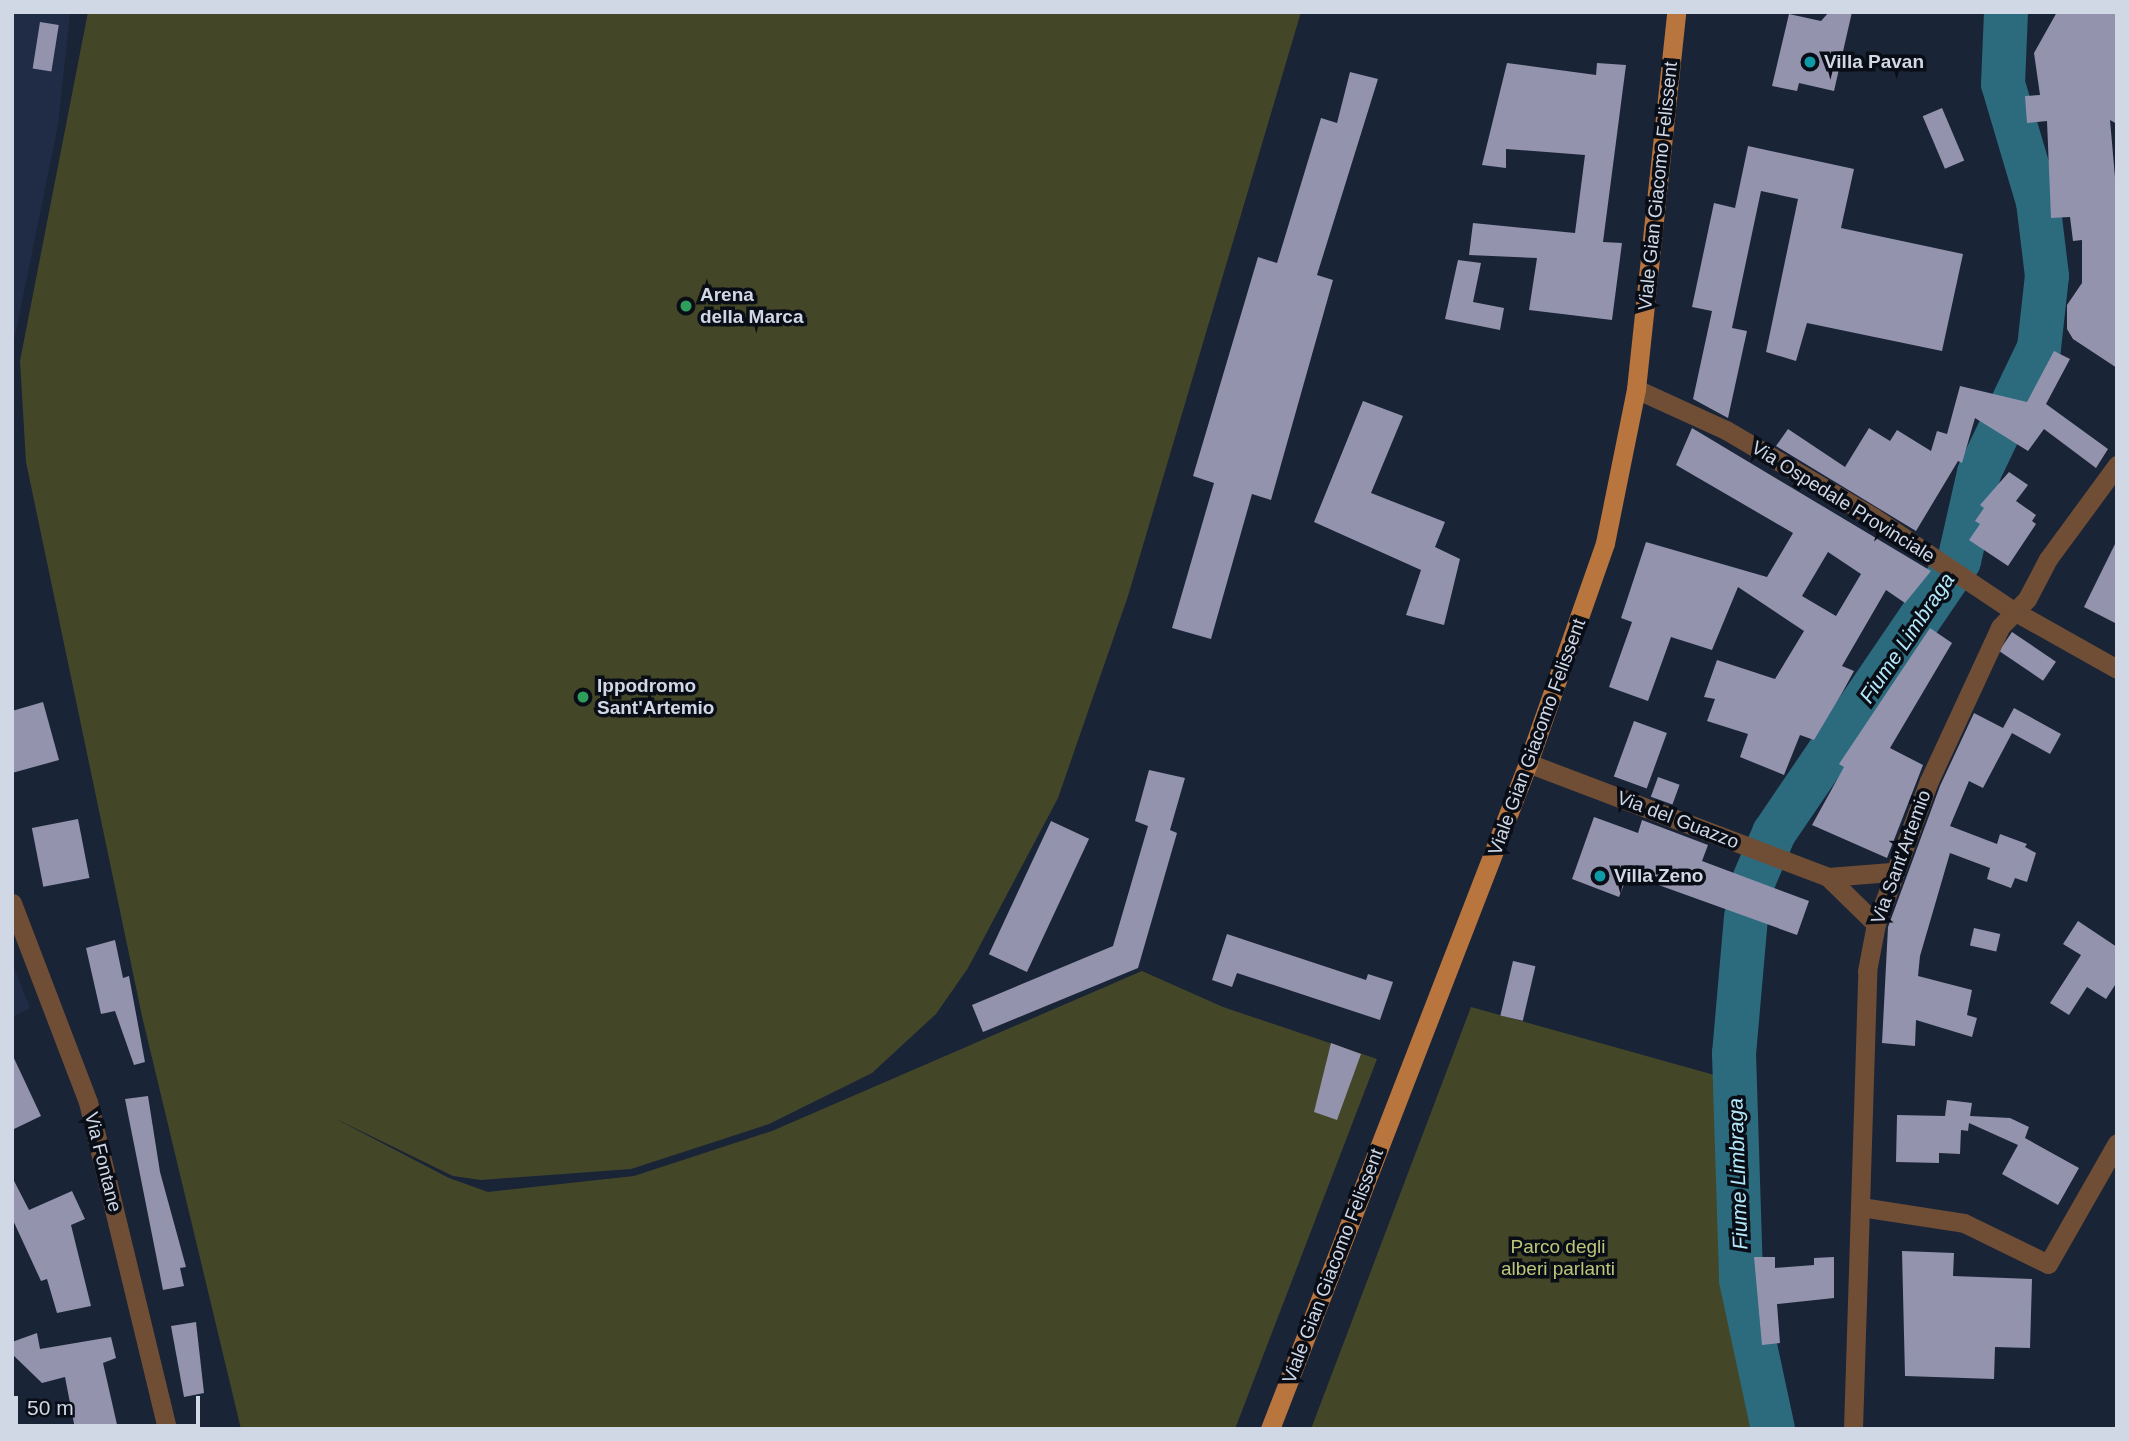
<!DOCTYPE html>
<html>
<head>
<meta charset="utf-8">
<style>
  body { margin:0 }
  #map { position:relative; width:2129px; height:1441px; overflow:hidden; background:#1a2437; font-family:Helvetica,sans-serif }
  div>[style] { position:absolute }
  .built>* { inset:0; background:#202c45 }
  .green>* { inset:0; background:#444727 }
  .river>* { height:44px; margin:-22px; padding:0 22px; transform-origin:22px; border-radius:22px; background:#2c6b7d }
  .building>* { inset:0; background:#9393ae; transform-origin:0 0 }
  .minor>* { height:19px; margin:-9.5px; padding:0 9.5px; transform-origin:9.5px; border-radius:9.5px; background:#6f4e35 }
  .primary>* { height:19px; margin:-9.5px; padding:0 9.5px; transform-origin:9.5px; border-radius:9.5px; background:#b9753e }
  .dots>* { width:19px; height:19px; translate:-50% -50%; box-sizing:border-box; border:4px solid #090d16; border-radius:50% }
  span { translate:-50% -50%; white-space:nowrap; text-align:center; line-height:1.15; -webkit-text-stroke:7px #090d16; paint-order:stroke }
  .poi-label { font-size:19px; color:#d0d7e5; font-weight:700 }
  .left { translate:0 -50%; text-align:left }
  .street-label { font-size:19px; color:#d0d7e5 }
  .park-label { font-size:19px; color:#bec679 }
  .water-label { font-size:21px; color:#b3e9fb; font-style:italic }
  .frame { position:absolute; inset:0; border:14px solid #d0d7e5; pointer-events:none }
  .scale { position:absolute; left:14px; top:1396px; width:186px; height:32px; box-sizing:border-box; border:4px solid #d0d7e5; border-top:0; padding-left:9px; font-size:21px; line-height:24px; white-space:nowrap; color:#d0d7e5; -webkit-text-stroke:5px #090d16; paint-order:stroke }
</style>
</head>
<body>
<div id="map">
  <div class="built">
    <i style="clip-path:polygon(12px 12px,70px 12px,58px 125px,13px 346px)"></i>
    <i style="clip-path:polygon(12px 962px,30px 1008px,12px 1017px)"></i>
  </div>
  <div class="green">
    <i style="clip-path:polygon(88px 12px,1301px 12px,1128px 596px,1058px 798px,968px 968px,936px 1014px,872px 1073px,769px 1124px,631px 1169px,481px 1180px,453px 1176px,332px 1117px,449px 1178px,488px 1192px,634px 1176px,772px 1131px,1142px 971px,1223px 1007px,1377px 1059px,1235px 1429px,241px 1429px,142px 1016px,26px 462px,20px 361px)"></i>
    <i style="clip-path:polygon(1471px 1007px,1718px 1076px,1719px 1148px,1736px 1302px,1765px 1429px,1311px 1429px)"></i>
  </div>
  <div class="river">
    <i style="left:1754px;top:880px;width:51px;rotate:-66.9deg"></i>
    <i style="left:1774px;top:833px;width:329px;rotate:-55.8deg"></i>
    <i style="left:1959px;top:561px;width:90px;rotate:-77.2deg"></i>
    <i style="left:1979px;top:473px;width:139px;rotate:-64.4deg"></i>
    <i style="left:2039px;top:348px;width:72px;rotate:-83.7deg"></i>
    <i style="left:2047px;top:276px;width:75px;rotate:-96.9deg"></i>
    <i style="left:2038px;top:202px;width:123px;rotate:-106.5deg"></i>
    <i style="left:2003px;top:84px;width:72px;rotate:-87.6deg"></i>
    <i style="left:1746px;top:917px;width:137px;rotate:95deg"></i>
    <i style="left:1734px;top:1053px;width:227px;rotate:88.2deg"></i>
    <i style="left:1741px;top:1280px;width:152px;rotate:77.9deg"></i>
  </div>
  <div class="building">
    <i style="clip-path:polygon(1829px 12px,1852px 12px,1834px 91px,1799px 83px,1797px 91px,1772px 86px,1789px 14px,1821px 21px)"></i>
    <i style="clip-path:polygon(2057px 12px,2117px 12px,2117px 124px,2110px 120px,2117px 200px,2117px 368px,2073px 339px,2067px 329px,2067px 305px,2082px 283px,2082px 240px,2073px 241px,2070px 217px,2051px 218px,2047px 121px,2027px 123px,2025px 96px,2040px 95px,2034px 53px)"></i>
    <i style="left:40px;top:22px;width:19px;height:47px;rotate:9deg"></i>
    <i style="clip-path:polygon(1507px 63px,1596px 75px,1597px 63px,1626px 65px,1603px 242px,1622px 243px,1612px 320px,1529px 310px,1537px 258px,1469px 255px,1473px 223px,1575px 233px,1585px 155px,1506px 149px,1506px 168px,1482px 165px)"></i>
    <i style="clip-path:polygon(1350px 72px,1378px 79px,1317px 275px,1333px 280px,1271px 500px,1252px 494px,1211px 639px,1172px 628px,1214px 483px,1193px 476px,1258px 257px,1277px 263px,1321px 118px,1337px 123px)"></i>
    <i style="left:1942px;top:108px;width:57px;height:21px;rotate:67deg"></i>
    <i style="clip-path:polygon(1748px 146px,1854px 169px,1841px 228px,1963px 254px,1942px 351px,1807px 323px,1796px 361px,1766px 352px,1798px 199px,1761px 191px,1732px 328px,1747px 331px,1728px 418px,1693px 399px,1712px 311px,1692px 307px,1714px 203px,1735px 208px)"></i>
    <i style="clip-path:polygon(1458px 260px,1481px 263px,1473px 302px,1504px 308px,1500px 330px,1445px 319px)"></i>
    <i style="clip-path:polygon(2054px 351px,2070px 359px,2046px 404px,2108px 449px,2096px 468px,2044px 429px,2028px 451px,1975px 418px,1962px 463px,1958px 461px,1916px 531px,1776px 446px,1788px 429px,1845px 467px,1869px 428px,1890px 441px,1897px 430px,1931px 451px,1937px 431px,1947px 434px,1960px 386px,2027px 402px)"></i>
    <i style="clip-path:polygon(1363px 401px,1403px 416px,1371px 493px,1445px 522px,1435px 547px,1460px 559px,1444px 625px,1406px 615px,1421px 570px,1314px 522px)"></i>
    <i style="clip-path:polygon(evenodd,1692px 428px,1931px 571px,1905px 603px,1886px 590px,1842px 666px,1854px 671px,1842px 693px,1814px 740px,1800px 735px,1784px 775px,1740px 757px,1748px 734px,1707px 721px,1715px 699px,1704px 697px,1717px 660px,1775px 679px,1804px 631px,1738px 587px,1712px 650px,1671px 637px,1648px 701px,1609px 687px,1632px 622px,1621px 618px,1646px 542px,1767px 577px,1793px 533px,1676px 465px,1692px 428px,1828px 552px,1861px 574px,1836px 616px,1802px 596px,1828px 552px)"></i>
    <i style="clip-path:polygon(2009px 472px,2028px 485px,2016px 501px,2036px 515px,2032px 521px,2036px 524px,2008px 566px,1969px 540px,1980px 524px,1975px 521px,1984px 508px,1980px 505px)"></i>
    <i style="clip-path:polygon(2117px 540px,2117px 624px,2084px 607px)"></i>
    <i style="clip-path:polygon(1930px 628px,1952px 643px,1890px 748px,1923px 765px,1887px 858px,1812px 825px,1844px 767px,1839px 764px)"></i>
    <i style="left:2012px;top:632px;width:53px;height:23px;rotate:34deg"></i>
    <i style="clip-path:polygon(43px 702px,59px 760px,12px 773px,12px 711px)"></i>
    <i style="clip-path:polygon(2014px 708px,2061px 734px,2050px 754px,2012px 733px,1983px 788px,1969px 781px,1950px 826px,1997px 844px,2000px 834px,2027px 844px,2025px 847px,2036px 853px,2027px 882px,2015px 878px,2011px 888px,1987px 879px,1990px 868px,1950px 853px,1920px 956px,1918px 976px,1972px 990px,1967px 1015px,1977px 1018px,1972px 1037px,1916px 1020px,1915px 1046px,1882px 1043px,1888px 927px,1940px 786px,1974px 713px,2003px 728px)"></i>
    <i style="left:1634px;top:721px;width:35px;height:59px;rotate:20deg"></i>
    <i style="clip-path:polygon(1149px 770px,1185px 778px,1170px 830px,1177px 833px,1138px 968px,983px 1032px,972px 1005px,1113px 946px,1148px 826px,1135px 821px)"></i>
    <i style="left:1658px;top:777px;width:23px;height:21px;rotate:20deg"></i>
    <i style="clip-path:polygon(1594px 817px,1638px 833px,1642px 820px,1708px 845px,1702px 861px,1809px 901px,1797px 935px,1628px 874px,1619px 897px,1572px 879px)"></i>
    <i style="left:78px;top:819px;width:60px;height:47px;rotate:79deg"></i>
    <i style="left:1051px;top:821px;width:42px;height:147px;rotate:25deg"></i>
    <i style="clip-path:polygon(2078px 921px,2117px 947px,2117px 982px,2106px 999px,2087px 987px,2069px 1015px,2050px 1003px,2081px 955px,2063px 944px)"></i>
    <i style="left:1974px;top:928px;width:27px;height:18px;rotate:13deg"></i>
    <i style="clip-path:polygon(1227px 934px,1366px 980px,1368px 974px,1393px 982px,1380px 1020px,1237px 973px,1232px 987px,1212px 980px)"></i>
    <i style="clip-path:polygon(115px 940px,123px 978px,129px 976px,145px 1062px,134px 1065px,115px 1011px,101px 1014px,86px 948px)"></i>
    <i style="left:1513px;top:961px;width:23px;height:56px;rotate:13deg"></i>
    <i style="clip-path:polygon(1331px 1043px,1361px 1054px,1337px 1120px,1314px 1112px)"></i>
    <i style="clip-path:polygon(12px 1054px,41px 1116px,12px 1130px)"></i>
    <i style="clip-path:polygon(148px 1096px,160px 1172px,186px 1267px,180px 1268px,184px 1286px,163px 1290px,125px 1099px)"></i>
    <i style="clip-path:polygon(1947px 1100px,1972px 1103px,1970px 1116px,2010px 1118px,2029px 1127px,2025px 1138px,2079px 1168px,2058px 1205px,2002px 1174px,2018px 1145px,1969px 1123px,1968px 1131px,1961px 1130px,1960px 1154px,1939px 1153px,1939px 1163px,1896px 1162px,1897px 1115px,1945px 1116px)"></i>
    <i style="clip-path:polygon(12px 1177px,29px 1210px,72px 1191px,85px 1219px,71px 1225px,91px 1306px,57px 1313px,47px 1279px,41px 1281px,12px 1218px)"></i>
    <i style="clip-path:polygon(1902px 1251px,1954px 1253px,1953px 1276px,2032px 1279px,2030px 1348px,1995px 1347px,1994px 1379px,1905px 1376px)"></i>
    <i style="clip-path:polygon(1754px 1257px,1775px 1257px,1775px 1268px,1814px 1265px,1814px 1258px,1834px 1257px,1834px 1298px,1777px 1304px,1780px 1343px,1762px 1345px)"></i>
    <i style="clip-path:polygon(196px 1322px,204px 1393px,184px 1397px,171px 1326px)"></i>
    <i style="clip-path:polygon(37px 1333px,40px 1349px,111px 1337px,116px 1358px,103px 1363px,118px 1429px,75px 1429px,65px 1377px,42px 1383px,12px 1354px,12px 1342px)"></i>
  </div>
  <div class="minor">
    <i style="left:1636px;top:389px;width:99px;rotate:24.5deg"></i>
    <i style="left:1726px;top:430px;width:171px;rotate:30.6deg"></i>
    <i style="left:1873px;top:517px;width:167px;rotate:33.8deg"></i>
    <i style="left:2012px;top:610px;width:120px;rotate:29.3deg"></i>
    <i style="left:1528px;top:763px;width:321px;rotate:20.8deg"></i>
    <i style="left:12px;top:903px;width:213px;rotate:69.1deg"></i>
    <i style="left:88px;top:1102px;width:336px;rotate:76.4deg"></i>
    <i style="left:1876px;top:924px;width:67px;rotate:-135.6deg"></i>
    <i style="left:1828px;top:877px;width:63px;rotate:-4.5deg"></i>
    <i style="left:1861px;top:1207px;width:104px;rotate:8.8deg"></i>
    <i style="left:1964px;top:1223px;width:93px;rotate:26deg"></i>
    <i style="left:2048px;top:1264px;width:139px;rotate:-60.3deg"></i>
    <i style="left:1853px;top:1429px;width:458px;rotate:-88.2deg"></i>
    <i style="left:1867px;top:971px;width:48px;rotate:-79.2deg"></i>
    <i style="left:1876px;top:924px;width:153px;rotate:-69.7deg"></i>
    <i style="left:1929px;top:781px;width:170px;rotate:-65.2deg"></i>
    <i style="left:2000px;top:627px;width:39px;rotate:-46deg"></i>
    <i style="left:2027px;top:599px;width:45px;rotate:-62.3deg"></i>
    <i style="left:2048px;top:559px;width:117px;rotate:-53.7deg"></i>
  </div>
  <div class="primary">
    <i style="left:1270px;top:1429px;width:714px;rotate:-68.82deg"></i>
    <i style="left:1528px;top:763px;width:233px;rotate:-70.7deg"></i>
    <i style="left:1605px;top:543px;width:157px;rotate:-78.6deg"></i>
    <i style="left:1636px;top:389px;width:379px;rotate:-83.9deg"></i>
  </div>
  <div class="dots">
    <i style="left:1810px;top:62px;background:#0f9aa8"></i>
    <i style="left:686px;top:306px;background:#2e9e5b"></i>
    <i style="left:583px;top:697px;background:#2e9e5b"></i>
    <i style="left:1600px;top:876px;background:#0f9aa8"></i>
  </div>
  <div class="poi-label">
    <span class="left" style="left:1824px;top:62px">Villa Pavan</span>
    <span class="left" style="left:700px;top:306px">Arena<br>della Marca</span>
    <span class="left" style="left:597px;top:697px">Ippodromo<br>Sant'Artemio</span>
    <span class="left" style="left:1614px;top:876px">Villa Zeno</span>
  </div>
  <div class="street-label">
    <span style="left:1658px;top:186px;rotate:-84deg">Viale Gian Giacomo Felissent</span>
    <span style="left:1843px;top:502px;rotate:32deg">Via Ospedale Provinciale</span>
    <span style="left:1537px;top:737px;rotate:-70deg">Viale Gian Giacomo Felissent</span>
    <span style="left:1678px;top:820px;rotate:21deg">Via del Guazzo</span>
    <span style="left:1901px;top:857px;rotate:-70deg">Via Sant'Artemio</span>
    <span style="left:103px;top:1162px;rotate:76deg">Via Fontane</span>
    <span style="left:1333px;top:1266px;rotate:-69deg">Viale Gian Giacomo Felissent</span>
  </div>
  <div class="park-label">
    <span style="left:1558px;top:1258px">Parco degli<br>alberi parlanti</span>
  </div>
  <div class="water-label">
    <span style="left:1907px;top:638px;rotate:-56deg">Fiume Limbraga</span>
    <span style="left:1738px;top:1174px;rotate:-92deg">Fiume Limbraga</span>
  </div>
  <div class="frame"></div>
  <div class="scale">50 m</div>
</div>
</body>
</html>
